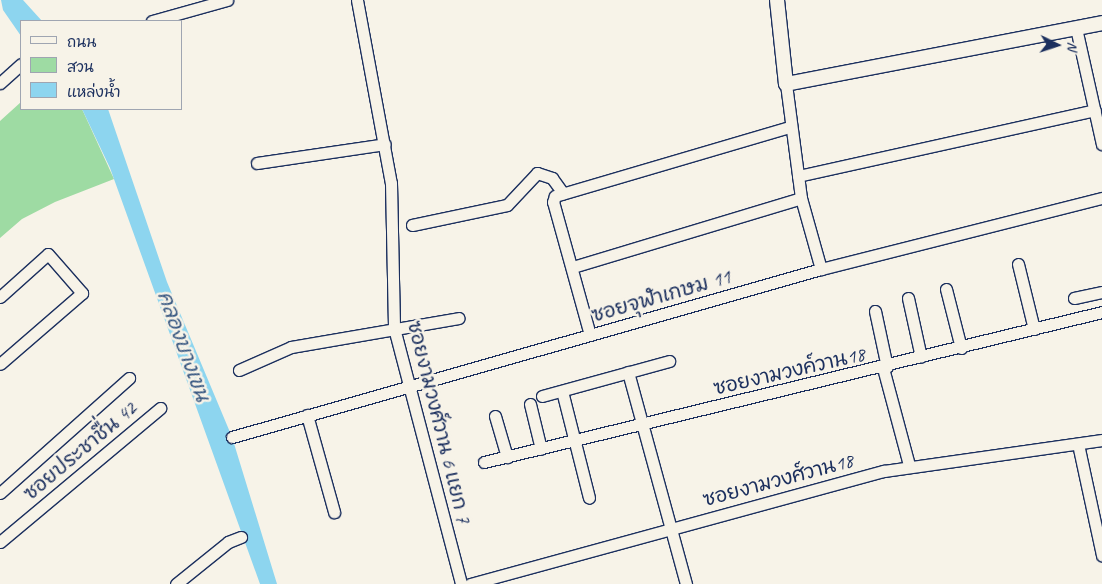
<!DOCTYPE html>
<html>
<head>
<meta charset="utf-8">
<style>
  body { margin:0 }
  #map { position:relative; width:1102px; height:584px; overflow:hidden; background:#f7f3e8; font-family:Caveat,"Playpen Sans Thai",sans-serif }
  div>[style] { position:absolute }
  .green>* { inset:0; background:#9edba3 }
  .water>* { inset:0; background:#8dd5ef }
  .roads { filter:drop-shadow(1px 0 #1b2f5e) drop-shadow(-1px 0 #1b2f5e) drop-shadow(0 1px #1b2f5e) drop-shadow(0 -1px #1b2f5e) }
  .minor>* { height:11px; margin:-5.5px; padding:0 5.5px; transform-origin:5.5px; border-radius:5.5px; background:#f7f3e8 }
  .tertiary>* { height:14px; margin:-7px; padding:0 7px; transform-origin:7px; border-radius:7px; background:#f7f3e8 }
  span { translate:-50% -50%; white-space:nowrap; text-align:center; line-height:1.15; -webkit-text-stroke:5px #f7f3e8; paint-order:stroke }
  .street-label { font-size:20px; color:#1b2f5e }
  .water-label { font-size:21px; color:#385882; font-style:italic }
  .legend { position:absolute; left:20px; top:20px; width:162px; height:90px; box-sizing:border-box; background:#f7f3e8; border:1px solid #9fa5b1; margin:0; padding:6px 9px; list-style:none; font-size:15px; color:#1b2f5e }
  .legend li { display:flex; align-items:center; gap:10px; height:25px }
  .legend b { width:25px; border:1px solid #9fa5b1 }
  .north { position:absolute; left:1032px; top:20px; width:50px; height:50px; -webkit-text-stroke:4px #f7f3e8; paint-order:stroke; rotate:94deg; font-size:14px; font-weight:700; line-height:20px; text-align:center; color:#1b2f5e }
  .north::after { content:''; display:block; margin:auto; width:18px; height:22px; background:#1b2f5e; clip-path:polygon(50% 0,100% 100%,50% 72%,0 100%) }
</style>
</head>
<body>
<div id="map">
  <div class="green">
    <i style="clip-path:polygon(21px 102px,21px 109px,82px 109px,114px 179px,55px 202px,22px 219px,0 238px,0 121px)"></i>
  </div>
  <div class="water">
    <i style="clip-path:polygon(1px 0,23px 0,42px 21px,21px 21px,21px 36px,3px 10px)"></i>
    <i style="clip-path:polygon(82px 109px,108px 109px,167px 282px,232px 437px,277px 584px,260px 584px,110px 168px)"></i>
  </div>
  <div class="roads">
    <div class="minor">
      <i style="left:357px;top:0;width:186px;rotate:79.5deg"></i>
      <i style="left:391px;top:183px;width:145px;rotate:88.8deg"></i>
      <i style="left:394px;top:328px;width:265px;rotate:75.3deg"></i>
      <i style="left:152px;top:21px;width:78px;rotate:-15.6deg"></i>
      <i style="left:1076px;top:28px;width:119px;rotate:77.4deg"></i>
      <i style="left:0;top:83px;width:28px;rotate:-42deg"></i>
      <i style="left:786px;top:84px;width:115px;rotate:82.5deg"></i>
      <i style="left:801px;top:198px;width:74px;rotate:74.3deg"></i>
      <i style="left:257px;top:163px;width:129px;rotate:-8.4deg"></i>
      <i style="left:798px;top:176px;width:304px;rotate:-12.5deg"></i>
      <i style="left:412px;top:225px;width:97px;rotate:-11.9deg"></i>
      <i style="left:507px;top:205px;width:44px;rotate:-46.8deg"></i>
      <i style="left:537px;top:173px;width:16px;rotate:18deg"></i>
      <i style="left:552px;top:178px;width:19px;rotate:54deg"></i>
      <i style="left:1018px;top:264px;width:67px;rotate:76.2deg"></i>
      <i style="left:573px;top:267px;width:238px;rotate:-16.8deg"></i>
      <i style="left:946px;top:289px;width:61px;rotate:75.7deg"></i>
      <i style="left:0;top:297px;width:64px;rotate:-41.9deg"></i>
      <i style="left:48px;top:254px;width:52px;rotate:48.9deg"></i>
      <i style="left:82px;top:293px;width:108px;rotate:139.1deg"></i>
      <i style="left:908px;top:298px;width:60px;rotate:77.6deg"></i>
      <i style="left:1074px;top:298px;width:29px;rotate:-12deg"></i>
      <i style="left:875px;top:311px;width:57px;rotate:77.9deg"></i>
      <i style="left:590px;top:335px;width:138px;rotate:-105.5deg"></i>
      <i style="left:553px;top:202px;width:6px;rotate:-72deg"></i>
      <i style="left:555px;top:196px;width:245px;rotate:-16.4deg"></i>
      <i style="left:883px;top:368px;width:100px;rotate:75deg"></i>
      <i style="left:239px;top:370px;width:57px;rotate:-23.9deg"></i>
      <i style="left:291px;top:347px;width:170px;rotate:-9.8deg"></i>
      <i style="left:628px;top:372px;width:220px;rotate:74.7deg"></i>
      <i style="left:562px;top:391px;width:110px;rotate:75.8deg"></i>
      <i style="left:542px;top:396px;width:132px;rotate:-15.4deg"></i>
      <i style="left:530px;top:404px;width:46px;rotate:76.3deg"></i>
      <i style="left:307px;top:415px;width:101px;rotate:74.4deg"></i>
      <i style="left:495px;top:416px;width:43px;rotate:73.7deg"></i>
      <i style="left:232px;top:437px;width:612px;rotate:-15.92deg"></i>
      <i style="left:821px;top:269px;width:290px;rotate:-14.2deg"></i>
      <i style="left:1078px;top:444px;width:114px;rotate:77.8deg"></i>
      <i style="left:484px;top:462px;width:636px;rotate:-13.64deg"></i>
      <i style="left:0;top:493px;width:173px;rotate:-41.7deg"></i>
      <i style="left:0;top:542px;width:209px;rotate:-39.9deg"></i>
      <i style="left:176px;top:584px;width:67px;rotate:-38.9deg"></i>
      <i style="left:228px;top:542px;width:14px;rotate:-21deg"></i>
      <i style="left:470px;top:584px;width:429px;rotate:-15.3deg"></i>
      <i style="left:884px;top:471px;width:220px;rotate:-8.1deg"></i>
    </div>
    <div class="tertiary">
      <i style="left:777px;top:0;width:84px;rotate:83.9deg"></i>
      <i style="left:786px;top:84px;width:322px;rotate:-10.9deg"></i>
    </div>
  </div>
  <div class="street-label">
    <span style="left:661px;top:296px;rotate:-16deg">ซอยจุฬาเกษม 11</span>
    <span style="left:789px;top:371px;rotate:-13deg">ซอยงามวงค์วาน18</span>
    <span style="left:439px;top:422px;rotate:76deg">ซอยงามวงศ์วาน 6 แยก 7</span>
    <span style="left:80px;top:451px;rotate:-40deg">ซอยประชาชื่น 42</span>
    <span style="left:778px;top:480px;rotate:-15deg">ซอยงามวงศ์วาน18</span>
  </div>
  <div class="water-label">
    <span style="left:184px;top:346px;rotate:70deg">คลองบางเขน</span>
  </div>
  <ul class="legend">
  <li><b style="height:6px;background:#f7f3e8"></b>ถนน</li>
  <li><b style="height:14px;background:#9edba3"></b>สวน</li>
  <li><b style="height:14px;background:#8dd5ef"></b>แหล่งน้ำ</li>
  </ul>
  <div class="north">N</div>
</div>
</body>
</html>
